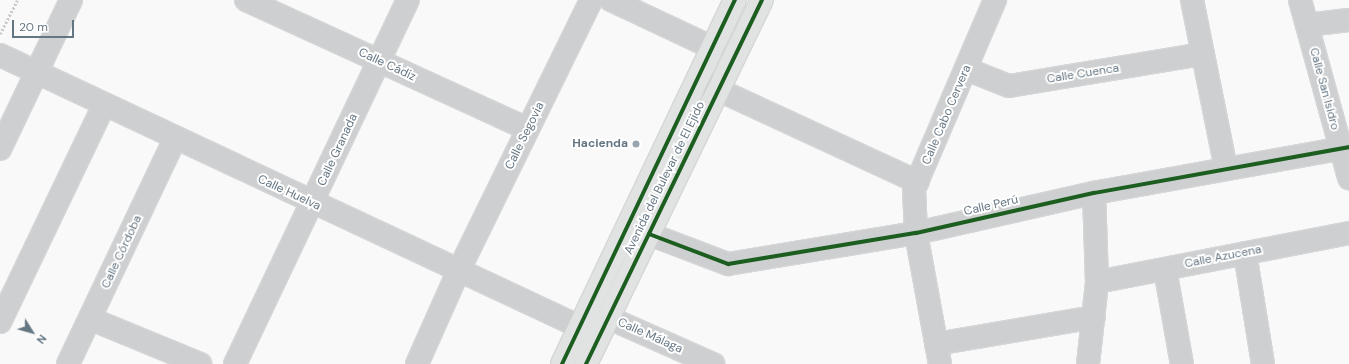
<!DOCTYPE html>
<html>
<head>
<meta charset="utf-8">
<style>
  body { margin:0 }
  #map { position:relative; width:1349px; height:364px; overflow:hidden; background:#f9f9f9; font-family:"DM Sans",sans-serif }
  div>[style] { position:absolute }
  .path>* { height:2.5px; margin-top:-1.25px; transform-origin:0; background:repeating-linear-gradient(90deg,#cbcccd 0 2px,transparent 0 4px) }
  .roads { filter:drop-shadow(1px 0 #d5d6d7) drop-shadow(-1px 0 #d5d6d7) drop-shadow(0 1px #d5d6d7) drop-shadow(0 -1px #d5d6d7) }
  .minor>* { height:22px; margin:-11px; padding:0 11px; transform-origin:11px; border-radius:11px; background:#cecfd0 }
  .major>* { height:22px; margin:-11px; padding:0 11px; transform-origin:11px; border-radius:11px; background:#e1e2e2 }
  .cycleway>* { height:4px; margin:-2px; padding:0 2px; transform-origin:2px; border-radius:2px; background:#1b5e20 }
  .dots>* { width:11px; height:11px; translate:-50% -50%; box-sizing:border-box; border:2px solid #fff; border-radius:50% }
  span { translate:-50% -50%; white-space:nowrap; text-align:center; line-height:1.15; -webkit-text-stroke:4px #fff; paint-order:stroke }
  .street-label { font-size:12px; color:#657683 }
  .poi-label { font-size:12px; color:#657683; font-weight:700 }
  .right { translate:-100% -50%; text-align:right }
  .north { position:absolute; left:12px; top:312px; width:40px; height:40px; -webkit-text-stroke:3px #fff; paint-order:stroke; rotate:127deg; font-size:11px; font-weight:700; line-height:16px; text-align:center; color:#657683 }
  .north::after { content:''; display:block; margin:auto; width:14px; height:18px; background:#657683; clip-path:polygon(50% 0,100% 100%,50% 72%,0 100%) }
  .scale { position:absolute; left:12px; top:20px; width:62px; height:18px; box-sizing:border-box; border:2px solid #657683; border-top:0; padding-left:5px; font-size:12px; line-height:14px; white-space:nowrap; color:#657683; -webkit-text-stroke:3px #fff; paint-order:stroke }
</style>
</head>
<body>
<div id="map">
  <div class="path">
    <i style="left:0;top:34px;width:38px;rotate:-63deg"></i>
  </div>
  <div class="roads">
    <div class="minor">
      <i style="left:246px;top:0;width:310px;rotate:24.6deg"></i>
      <i style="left:611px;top:0;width:113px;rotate:25.2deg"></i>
      <i style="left:1192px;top:0;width:172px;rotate:78.6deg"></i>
      <i style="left:1300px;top:0;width:185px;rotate:74.6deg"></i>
      <i style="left:1307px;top:25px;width:42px;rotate:-6.8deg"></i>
      <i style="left:0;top:55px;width:641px;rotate:25.12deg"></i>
      <i style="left:966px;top:69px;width:46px;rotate:21.6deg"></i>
      <i style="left:1009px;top:86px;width:196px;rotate:-9.4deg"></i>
      <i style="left:697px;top:80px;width:243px;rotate:24.8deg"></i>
      <i style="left:0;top:149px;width:165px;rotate:-64.5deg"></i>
      <i style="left:649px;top:234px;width:85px;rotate:20.8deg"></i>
      <i style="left:728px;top:264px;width:191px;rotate:-9.4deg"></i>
      <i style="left:916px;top:233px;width:182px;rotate:-12.7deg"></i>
      <i style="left:1094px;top:193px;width:259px;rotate:-10.2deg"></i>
      <i style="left:1245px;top:253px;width:112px;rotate:80.8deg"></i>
      <i style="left:1165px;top:269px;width:97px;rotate:79.9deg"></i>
      <i style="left:1097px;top:282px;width:257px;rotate:-11deg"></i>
      <i style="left:609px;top:318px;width:114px;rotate:23.9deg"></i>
      <i style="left:91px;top:319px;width:118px;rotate:22.4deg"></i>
      <i style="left:0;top:322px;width:241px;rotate:-64.4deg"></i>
      <i style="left:936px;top:344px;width:160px;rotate:-9.7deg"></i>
      <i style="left:68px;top:364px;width:249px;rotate:-64.6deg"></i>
      <i style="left:235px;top:364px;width:403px;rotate:-64.6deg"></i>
      <i style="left:417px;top:364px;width:101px;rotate:-66deg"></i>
      <i style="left:458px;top:272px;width:303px;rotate:-63.9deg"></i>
      <i style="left:940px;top:364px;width:133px;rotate:-100.4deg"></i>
      <i style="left:916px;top:233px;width:44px;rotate:-92.6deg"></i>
      <i style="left:914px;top:189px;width:206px;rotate:-66.8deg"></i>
      <i style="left:1088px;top:364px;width:82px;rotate:-83.7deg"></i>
      <i style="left:1097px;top:282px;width:89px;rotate:-91.9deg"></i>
    </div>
    <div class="major">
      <i style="left:562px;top:364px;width:403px;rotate:-64.6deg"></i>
      <i style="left:586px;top:364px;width:404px;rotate:-64.2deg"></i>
    </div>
  </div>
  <div class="cycleway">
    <i style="left:649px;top:234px;width:85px;rotate:20.8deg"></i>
    <i style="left:728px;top:264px;width:191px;rotate:-9.4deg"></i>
    <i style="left:916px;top:233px;width:182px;rotate:-12.7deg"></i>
    <i style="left:1094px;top:193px;width:259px;rotate:-10.2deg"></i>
    <i style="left:562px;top:364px;width:403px;rotate:-64.6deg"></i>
    <i style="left:586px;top:364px;width:404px;rotate:-64.2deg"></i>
  </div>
  <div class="dots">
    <i style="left:636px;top:144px;background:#99a4ac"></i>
  </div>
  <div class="street-label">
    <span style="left:387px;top:65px;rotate:25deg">Calle Cádiz</span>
    <span style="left:1083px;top:74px;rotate:-9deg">Calle Cuenca</span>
    <span style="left:1324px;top:89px;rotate:75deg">Calle San Isidro</span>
    <span style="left:947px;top:115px;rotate:-67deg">Calle Cabo Cervera</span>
    <span style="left:525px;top:136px;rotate:-64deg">Calle Segovia</span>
    <span style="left:338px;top:150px;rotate:-65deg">Calle Granada</span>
    <span style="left:665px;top:178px;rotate:-64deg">Avenida del Bulevar de El Ejido</span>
    <span style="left:289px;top:193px;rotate:25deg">Calle Huelva</span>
    <span style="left:991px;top:206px;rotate:-13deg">Calle Perú</span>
    <span style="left:122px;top:252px;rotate:-65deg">Calle Córdoba</span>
    <span style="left:1223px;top:257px;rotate:-11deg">Calle Azucena</span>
    <span style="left:650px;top:336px;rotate:24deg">Calle Málaga</span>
  </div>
  <div class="poi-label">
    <span class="right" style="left:628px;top:144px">Hacienda</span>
  </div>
  <div class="north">N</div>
  <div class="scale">20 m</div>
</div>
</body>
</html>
